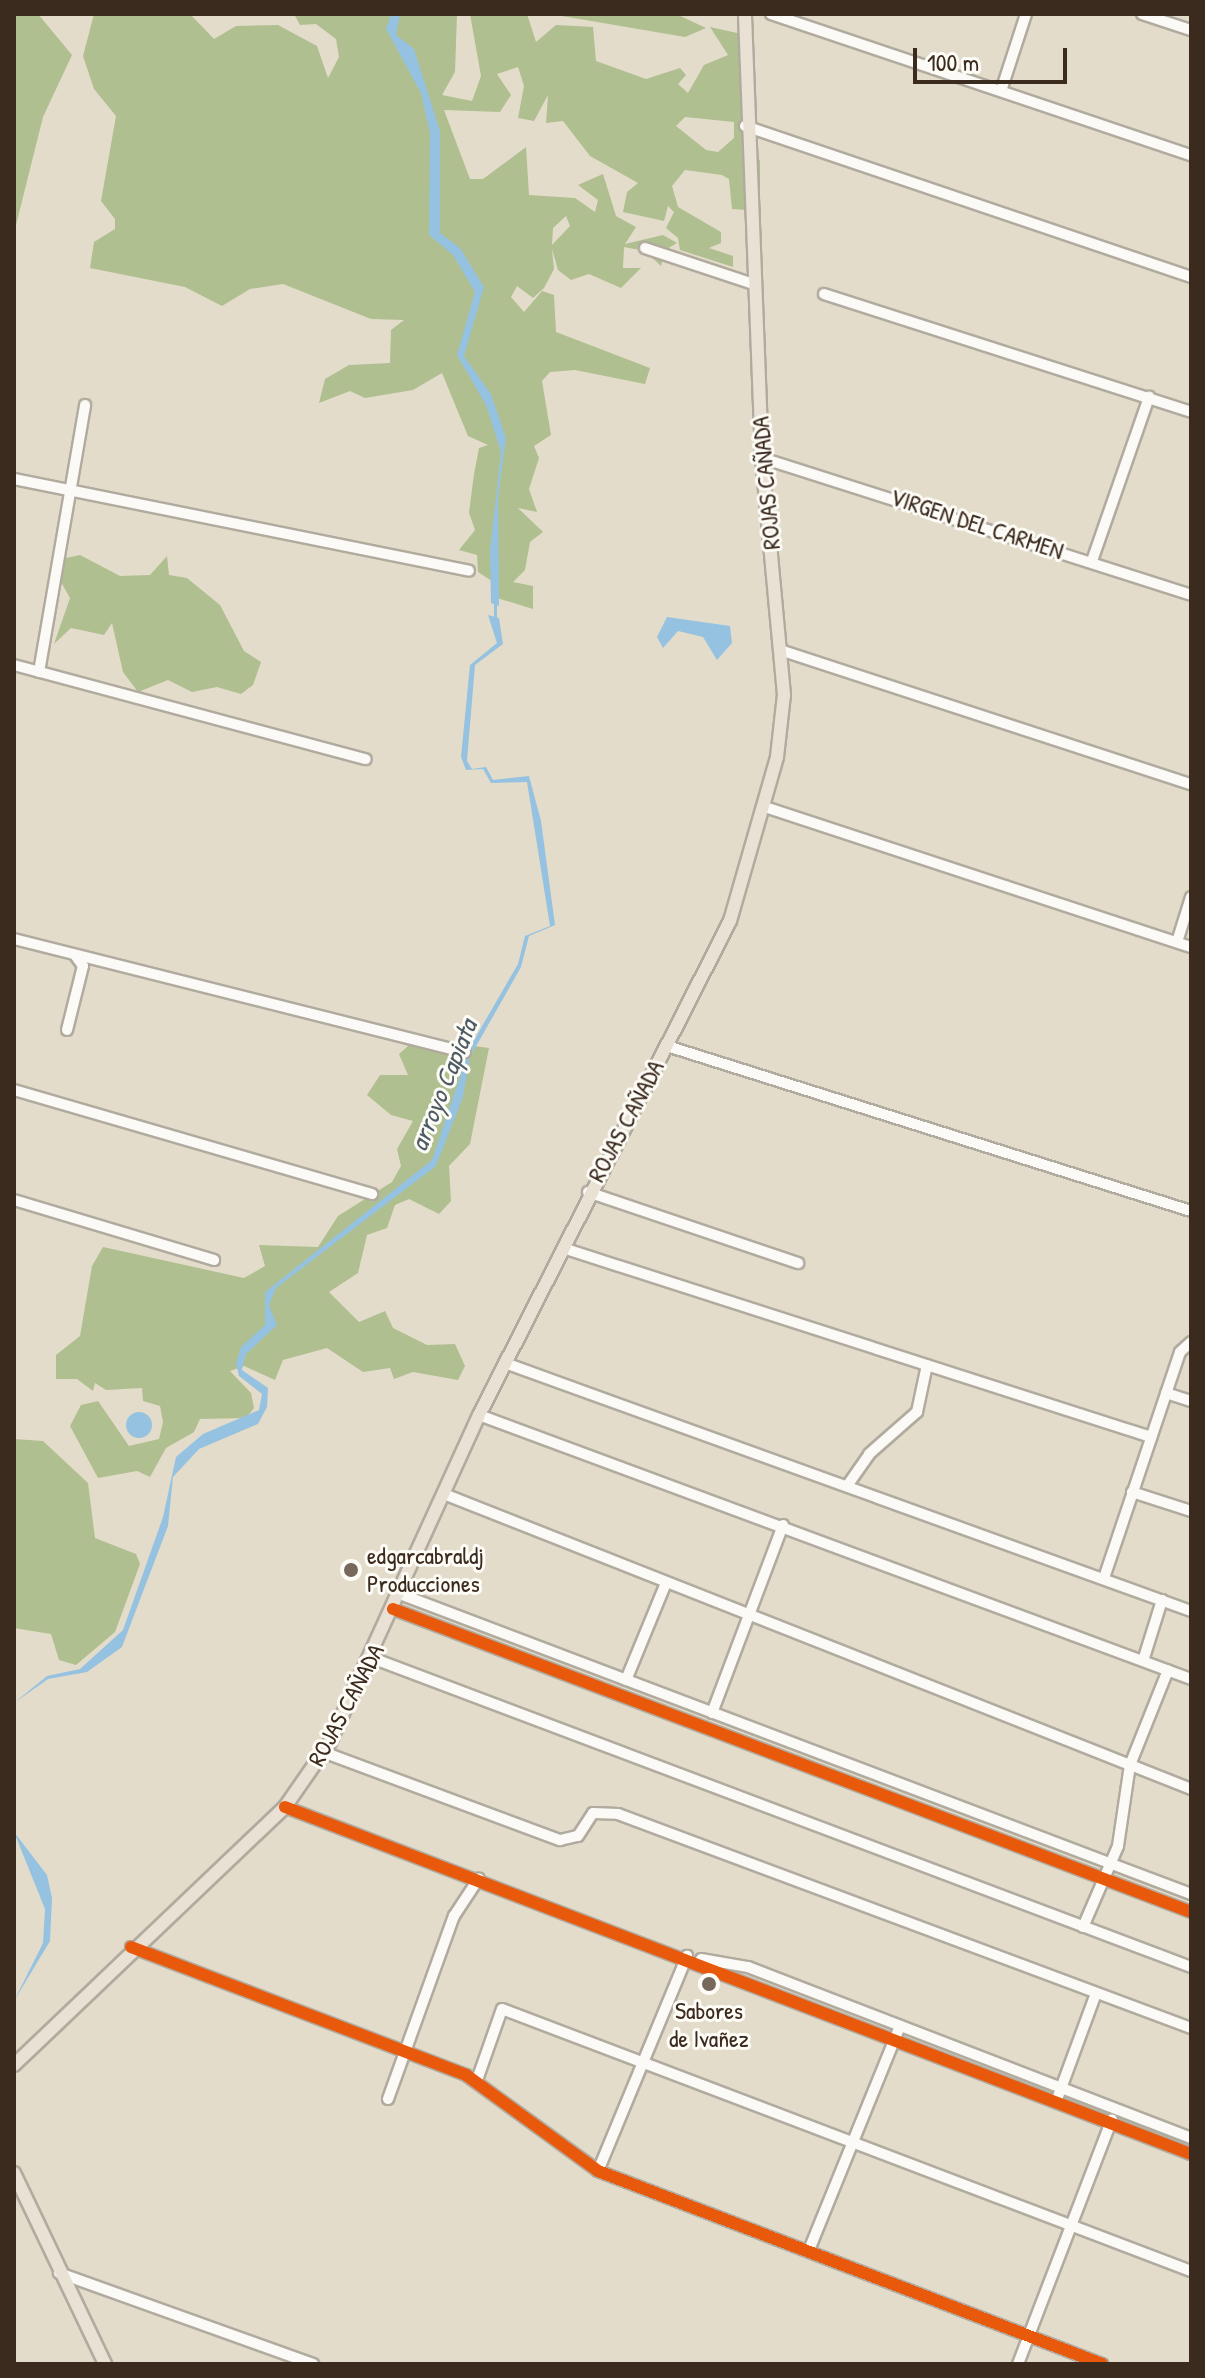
<!DOCTYPE html>
<html>
<head>
<meta charset="utf-8">
<style>
  body { margin:0 }
  #map { position:relative; width:1205px; height:2378px; overflow:hidden; background:#e4dcca; font-family:"Patrick Hand",sans-serif }
  div>[style] { position:absolute }
  .forest>* { inset:0; background:#afbf8f }
  .water>* { inset:0; background:#95c2e0 }
  .round { border-radius:50% }
  .stream>* { height:3px; margin:-1.5px; padding:0 1.5px; transform-origin:1.5px; border-radius:1.5px; background:#95c2e0 }
  .roads { filter:drop-shadow(2px 0 #b1ab9f) drop-shadow(-2px 0 #b1ab9f) drop-shadow(0 2px #b1ab9f) drop-shadow(0 -2px #b1ab9f) }
  .minor>* { height:10px; margin:-5px; padding:0 5px; transform-origin:5px; border-radius:5px; background:#fbfaf7 }
  .major>* { height:12px; margin:-6px; padding:0 6px; transform-origin:6px; border-radius:6px; background:#e9e1d4 }
  .cycleway>* { height:12px; margin:-6px; padding:0 6px; transform-origin:6px; border-radius:6px; background:#e8590c }
  .dots>* { width:22px; height:22px; translate:-50% -50%; box-sizing:border-box; border:4px solid #fdfcf7; border-radius:50% }
  span { translate:-50% -50%; white-space:nowrap; text-align:center; line-height:1.15; -webkit-text-stroke:6px #fdfcf7; paint-order:stroke }
  .street-label { font-size:24px; color:#3b2a1e }
  .poi-label { font-size:24px; color:#3b2a1e }
  .left { translate:0 -50%; text-align:left }
  .water-label { font-size:26px; color:#4f5b65; font-style:italic }
  .frame { position:absolute; inset:0; border:16px solid #3b2a1e; pointer-events:none }
  .scale { position:absolute; left:913px; top:48px; width:154px; height:36px; box-sizing:border-box; border:4px solid #3b2a1e; border-top:0; padding-left:10px; font-size:24px; line-height:28px; white-space:nowrap; color:#3b2a1e; -webkit-text-stroke:6px #fdfcf7; paint-order:stroke }
</style>
</head>
<body>
<div id="map">
  <div class="forest">
    <i style="clip-path:polygon(14px 14px,38px 14px,72px 55px,43px 117px,14px 233px)"></i>
    <i style="clip-path:polygon(evenodd,94px 14px,190px 14px,214px 39px,236px 26px,278px 25px,317px 46px,328px 78px,339px 57px,336px 39px,316px 24px,300px 25px,294px 14px,457px 14px,455px 72px,442px 95px,472px 101px,481px 76px,470px 14px,527px 14px,536px 42px,556px 25px,593px 27px,596px 61px,646px 79px,680px 68px,686px 75px,678px 84px,688px 93px,704px 65px,728px 55px,710px 27px,746px 35px,755px 56px,755px 117px,746px 135px,760px 161px,760px 211px,732px 209px,729px 179px,722px 175px,685px 170px,672px 186px,678px 207px,721px 232px,721px 243px,709px 248px,733px 256px,733px 267px,680px 250px,678px 238px,666px 228px,674px 212px,668px 206px,664px 221px,623px 212px,627px 192px,638px 183px,590px 156px,563px 121px,546px 123px,548px 95px,534px 121px,518px 118px,524px 86px,518px 67px,497px 74px,511px 95px,500px 112px,444px 110px,470px 179px,483px 179px,526px 147px,529px 195px,575px 198px,595px 212px,598px 200px,578px 185px,603px 174px,616px 216px,636px 227px,625px 244px,663px 235px,677px 243px,665px 250px,661px 266px,645px 251px,624px 247px,623px 268px,641px 268px,621px 288px,589px 274px,571px 280px,558px 270px,552px 249px,554px 269px,544px 288px,533px 298px,517px 286px,511px 297px,524px 312px,542px 291px,554px 295px,556px 332px,650px 368px,645px 384px,575px 370px,550px 372px,542px 381px,551px 435px,534px 446px,539px 458px,529px 489px,537px 512px,518px 508px,543px 532px,530px 542px,525px 570px,513px 582px,533px 586px,533px 609px,497px 598px,498px 585px,478px 572px,477px 555px,459px 550px,475px 530px,469px 513px,474px 474px,479px 448px,488px 445px,468px 436px,442px 373px,413px 390px,365px 398px,350px 391px,319px 403px,325px 379px,349px 365px,390px 363px,391px 330px,404px 320px,371px 319px,283px 284px,250px 289px,222px 306px,185px 287px,90px 268px,94px 242px,115px 229px,115px 219px,101px 201px,116px 116px,94px 89px,83px 56px,94px 14px,685px 117px,734px 122px,734px 138px,718px 152px,706px 150px,676px 126px,685px 117px,94px 14px,566px 216px,570px 226px,552px 245px,553px 228px,566px 216px)"></i>
    <i style="clip-path:polygon(550px 14px,676px 14px,706px 28px,685px 37px)"></i>
    <i style="clip-path:polygon(80px 555px,120px 576px,150px 575px,167px 556px,169px 575px,187px 578px,220px 605px,244px 651px,261px 662px,253px 685px,241px 694px,217px 687px,192px 692px,168px 680px,138px 692px,123px 672px,112px 623px,104px 635px,71px 628px,54px 644px,70px 598px,57px 575px,66px 558px)"></i>
    <i style="clip-path:polygon(417px 1038px,489px 1048px,470px 1144px,449px 1166px,451px 1201px,439px 1214px,409px 1199px,395px 1205px,387px 1228px,367px 1235px,358px 1273px,329px 1292px,359px 1322px,385px 1311px,393px 1328px,427px 1345px,455px 1344px,465px 1366px,458px 1380px,413px 1372px,394px 1379px,390px 1368px,363px 1372px,327px 1348px,283px 1360px,275px 1380px,244px 1366px,230px 1371px,251px 1393px,254px 1408px,246px 1418px,200px 1419px,194px 1432px,166px 1448px,150px 1477px,137px 1471px,98px 1478px,70px 1426px,81px 1405px,98px 1401px,129px 1446px,159px 1439px,163px 1422px,160px 1406px,143px 1401px,142px 1388px,106px 1390px,95px 1383px,93px 1391px,77px 1379px,56px 1379px,56px 1355px,80px 1336px,92px 1266px,103px 1247px,244px 1278px,265px 1266px,259px 1245px,318px 1247px,338px 1216px,392px 1182px,401px 1166px,397px 1149px,413px 1121px,391px 1115px,367px 1095px,380px 1075px,408px 1075px,399px 1054px)"></i>
    <i style="clip-path:polygon(14px 1439px,43px 1441px,88px 1483px,95px 1538px,136px 1554px,140px 1564px,115px 1632px,76px 1665px,59px 1660px,51px 1634px,14px 1628px)"></i>
  </div>
  <div class="water">
    <i style="clip-path:polygon(391px 14px,400px 14px,396px 35px,414px 49px,440px 131px,440px 233px,460px 248px,484px 287px,464px 356px,491px 394px,506px 438px,498px 497px,499px 606px,491px 603px,490px 550px,501px 452px,486px 405px,457px 355px,475px 292px,453px 255px,429px 235px,430px 133px,421px 93px,386px 29px)"></i>
    <i style="clip-path:polygon(488px 615px,499px 618px,503px 644px,475px 665px,467px 761px,472px 769px,486px 767px,493px 780px,529px 776px,541px 821px,555px 925px,529px 936px,521px 967px,470px 1057px,463px 1097px,436px 1166px,276px 1288px,269px 1305px,277px 1325px,246px 1354px,242px 1370px,268px 1388px,267px 1407px,258px 1424px,199px 1449px,173px 1477px,168px 1526px,122px 1647px,87px 1672px,48px 1679px,14px 1703px,47px 1676px,80px 1669px,123px 1630px,163px 1517px,176px 1457px,203px 1434px,259px 1410px,262px 1394px,239px 1376px,236px 1364px,241px 1347px,265px 1325px,265px 1292px,432px 1160px,470px 1047px,518px 964px,525px 936px,550px 926px,527px 782px,491px 783px,483px 769px,466px 770px,461px 757px,470px 665px,497px 643px)"></i>
    <i style="clip-path:polygon(667px 617px,730px 626px,732px 643px,717px 660px,703px 637px,678px 631px,663px 648px,657px 637px)"></i>
    <i class="round" style="left:126px;top:1412px;width:26px;height:26px"></i>
    <i style="clip-path:polygon(14px 1832px,47px 1875px,52px 1898px,50px 1941px,14px 2001px,43px 1943px,45px 1909px)"></i>
  </div>
  <div class="stream">
    <i style="left:495px;top:601px;width:16px;rotate:90deg"></i>
  </div>
  <div class="roads">
    <div class="minor">
      <i style="left:771px;top:14px;width:443px;rotate:18.6deg"></i>
      <i style="left:1142px;top:14px;width:52px;rotate:18.1deg"></i>
      <i style="left:1001px;top:91px;width:81px;rotate:-72deg"></i>
      <i style="left:745px;top:126px;width:471px;rotate:18.7deg"></i>
      <i style="left:645px;top:248px;width:114px;rotate:18.4deg"></i>
      <i style="left:824px;top:294px;width:386px;rotate:17.8deg"></i>
      <i style="left:762px;top:458px;width:450px;rotate:17.7deg"></i>
      <i style="left:14px;top:479px;width:464px;rotate:11.4deg"></i>
      <i style="left:1092px;top:561px;width:174px;rotate:-70.8deg"></i>
      <i style="left:783px;top:651px;width:429px;rotate:18.1deg"></i>
      <i style="left:14px;top:665px;width:364px;rotate:15deg"></i>
      <i style="left:39px;top:672px;width:271px;rotate:-80.2deg"></i>
      <i style="left:765px;top:807px;width:448px;rotate:18.2deg"></i>
      <i style="left:14px;top:939px;width:465px;rotate:14.1deg"></i>
      <i style="left:1177px;top:942px;width:47px;rotate:-72.7deg"></i>
      <i style="left:67px;top:1030px;width:66px;rotate:-76deg"></i>
      <i style="left:83px;top:966px;width:14px;rotate:-126deg"></i>
      <i style="left:667px;top:1046px;width:549px;rotate:17.48deg"></i>
      <i style="left:14px;top:1090px;width:373px;rotate:16.2deg"></i>
      <i style="left:588px;top:1192px;width:222px;rotate:18.7deg"></i>
      <i style="left:14px;top:1200px;width:209px;rotate:16.7deg"></i>
      <i style="left:563px;top:1248px;width:618px;rotate:17.82deg"></i>
      <i style="left:505px;top:1363px;width:729px;rotate:19.88deg"></i>
      <i style="left:1166px;top:1393px;width:26px;rotate:18deg"></i>
      <i style="left:479px;top:1415px;width:759px;rotate:20.34deg"></i>
      <i style="left:847px;top:1486px;width:39px;rotate:-55deg"></i>
      <i style="left:869px;top:1454px;width:64px;rotate:-41.2deg"></i>
      <i style="left:917px;top:1412px;width:48px;rotate:-78deg"></i>
      <i style="left:1132px;top:1492px;width:62px;rotate:17.9deg"></i>
      <i style="left:444px;top:1494px;width:803px;rotate:21.55deg"></i>
      <i style="left:1104px;top:1578px;width:238px;rotate:-71.4deg"></i>
      <i style="left:1180px;top:1352px;width:15px;rotate:-42deg"></i>
      <i style="left:400px;top:1594px;width:846px;rotate:20.77deg"></i>
      <i style="left:393px;top:1609px;width:854px;rotate:20.79deg"></i>
      <i style="left:372px;top:1658px;width:875px;rotate:20.67deg"></i>
      <i style="left:1143px;top:1661px;width:64px;rotate:-72.7deg"></i>
      <i style="left:626px;top:1680px;width:105px;rotate:-67.6deg"></i>
      <i style="left:712px;top:1713px;width:201px;rotate:-69.3deg"></i>
      <i style="left:323px;top:1752px;width:253px;rotate:20.4deg"></i>
      <i style="left:560px;top:1840px;width:18px;rotate:-13deg"></i>
      <i style="left:578px;top:1836px;width:27px;rotate:-57deg"></i>
      <i style="left:593px;top:1813px;width:25px;rotate:2deg"></i>
      <i style="left:618px;top:1814px;width:612px;rotate:20.48deg"></i>
      <i style="left:285px;top:1807px;width:970px;rotate:20.96deg"></i>
      <i style="left:1083px;top:1927px;width:88px;rotate:-66.6deg"></i>
      <i style="left:1118px;top:1846px;width:82px;rotate:-81.6deg"></i>
      <i style="left:1130px;top:1765px;width:102px;rotate:-68.2deg"></i>
      <i style="left:131px;top:1947px;width:359px;rotate:20.9deg"></i>
      <i style="left:466px;top:2075px;width:163px;rotate:36deg"></i>
      <i style="left:598px;top:2171px;width:540px;rotate:20.95deg"></i>
      <i style="left:701px;top:1959px;width:48px;rotate:9.7deg"></i>
      <i style="left:748px;top:1967px;width:475px;rotate:21.1deg"></i>
      <i style="left:477px;top:2080px;width:75px;rotate:-70.6deg"></i>
      <i style="left:502px;top:2009px;width:737px;rotate:20.82deg"></i>
      <i style="left:388px;top:2099px;width:195px;rotate:-70.2deg"></i>
      <i style="left:454px;top:1916px;width:45px;rotate:-56.7deg"></i>
      <i style="left:1056px;top:2102px;width:116px;rotate:-69.8deg"></i>
      <i style="left:598px;top:2171px;width:233px;rotate:-67.5deg"></i>
      <i style="left:809px;top:2250px;width:242px;rotate:-67.9deg"></i>
      <i style="left:59px;top:2273px;width:270px;rotate:19.7deg"></i>
      <i style="left:1018px;top:2364px;width:262px;rotate:-69deg"></i>
    </div>
    <div class="major">
      <i style="left:14px;top:2065px;width:374px;rotate:-43.6deg"></i>
      <i style="left:285px;top:1807px;width:79px;rotate:-55.3deg"></i>
      <i style="left:330px;top:1742px;width:359px;rotate:-65.5deg"></i>
      <i style="left:479px;top:1415px;width:554px;rotate:-63.07deg"></i>
      <i style="left:730px;top:921px;width:171px;rotate:-74deg"></i>
      <i style="left:777px;top:757px;width:62px;rotate:-83.6deg"></i>
      <i style="left:784px;top:695px;width:238px;rotate:-95.3deg"></i>
      <i style="left:762px;top:458px;width:444px;rotate:-92.2deg"></i>
      <i style="left:14px;top:2173px;width:212px;rotate:64.5deg"></i>
    </div>
  </div>
  <div class="cycleway">
    <i style="left:393px;top:1609px;width:854px;rotate:20.79deg"></i>
    <i style="left:285px;top:1807px;width:970px;rotate:20.96deg"></i>
    <i style="left:131px;top:1947px;width:359px;rotate:20.9deg"></i>
    <i style="left:466px;top:2075px;width:163px;rotate:36deg"></i>
    <i style="left:598px;top:2171px;width:540px;rotate:20.95deg"></i>
  </div>
  <div class="dots">
    <i style="left:351px;top:1570px;background:#76685a"></i>
    <i style="left:709px;top:1984px;background:#76685a"></i>
  </div>
  <div class="street-label">
    <span style="left:766px;top:483px;rotate:-95deg">ROJAS CAÑADA</span>
    <span style="left:977px;top:524px;rotate:18deg">VIRGEN DEL CARMEN</span>
    <span style="left:626px;top:1121px;rotate:-62deg">ROJAS CAÑADA</span>
    <span style="left:346px;top:1705px;rotate:-62deg">ROJAS CAÑADA</span>
  </div>
  <div class="poi-label">
    <span class="left" style="left:367px;top:1570px">edgarcabraldj<br>Producciones</span>
    <span style="left:709px;top:2025px">Sabores<br>de Ivañez</span>
  </div>
  <div class="water-label">
    <span style="left:443px;top:1085px;rotate:-68deg">arroyo Capiata</span>
  </div>
  <div class="frame"></div>
  <div class="scale">100 m</div>
</div>
</body>
</html>
